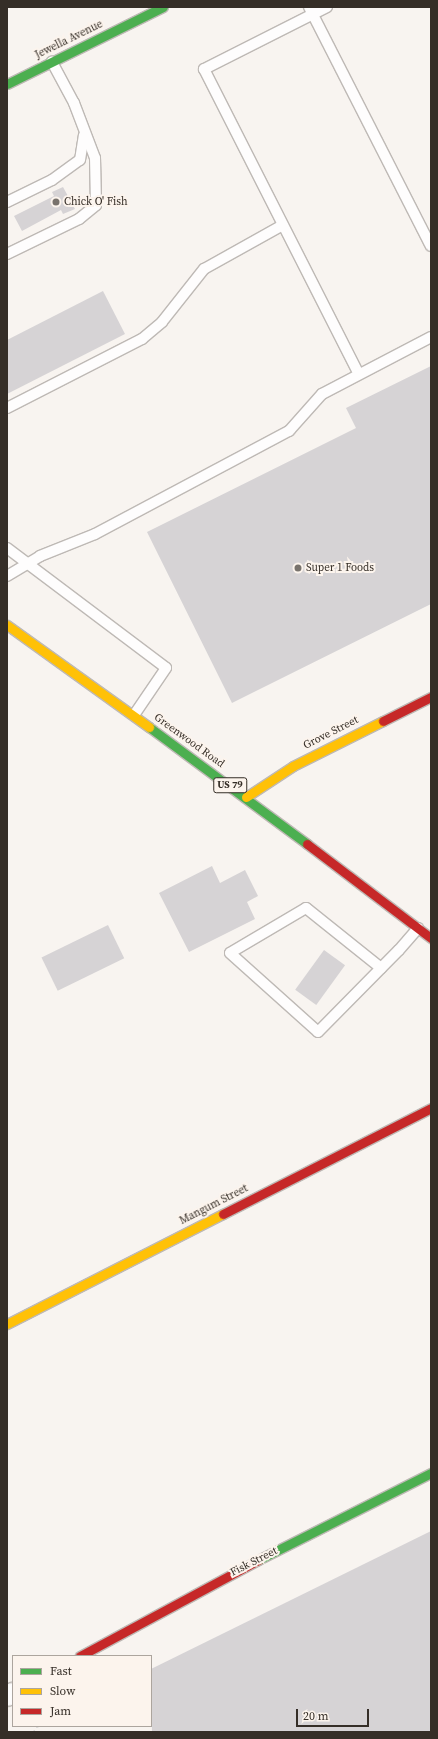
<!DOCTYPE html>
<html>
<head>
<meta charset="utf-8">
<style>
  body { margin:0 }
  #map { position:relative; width:438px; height:1739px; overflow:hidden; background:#f8f4f0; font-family:"Source Serif 4",serif }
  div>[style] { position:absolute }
  .building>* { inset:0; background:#d6d3d5; transform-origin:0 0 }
  .path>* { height:2.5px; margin-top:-1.25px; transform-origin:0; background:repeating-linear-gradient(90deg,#dedcdb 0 2px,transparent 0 5px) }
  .roads { filter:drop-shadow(1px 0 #beb9b5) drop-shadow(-1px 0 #beb9b5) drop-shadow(0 1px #beb9b5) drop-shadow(0 -1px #beb9b5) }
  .lane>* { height:10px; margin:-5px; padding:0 5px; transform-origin:5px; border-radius:5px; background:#fefdfd }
  .street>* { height:20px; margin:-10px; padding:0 10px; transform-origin:10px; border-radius:10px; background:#fefdfd }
  .fast>* { height:9px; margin:-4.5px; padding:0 4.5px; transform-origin:4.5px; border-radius:4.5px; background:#4caf50 }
  .slow>* { height:9px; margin:-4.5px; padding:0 4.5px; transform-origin:4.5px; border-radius:4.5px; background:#ffc107 }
  .jam>* { height:9px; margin:-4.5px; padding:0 4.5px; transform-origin:4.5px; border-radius:4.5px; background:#c62828 }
  .dots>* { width:11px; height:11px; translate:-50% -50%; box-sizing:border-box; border:2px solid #fcf4ed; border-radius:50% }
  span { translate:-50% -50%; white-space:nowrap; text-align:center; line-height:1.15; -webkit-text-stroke:4px #fcf4ed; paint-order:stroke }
  .shield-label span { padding:1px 3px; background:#fcf4ed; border:1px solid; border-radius:3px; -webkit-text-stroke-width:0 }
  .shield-label { font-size:10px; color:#352e27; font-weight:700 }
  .street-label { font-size:11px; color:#352e27 }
  .poi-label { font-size:11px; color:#352e27 }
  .left { translate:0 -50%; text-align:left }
  .frame { position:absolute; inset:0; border:8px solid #352e27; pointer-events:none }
  .legend { position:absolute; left:12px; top:1655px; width:140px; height:72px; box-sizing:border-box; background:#fcf4ed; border:1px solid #aca59e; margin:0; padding:5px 7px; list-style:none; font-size:12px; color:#352e27 }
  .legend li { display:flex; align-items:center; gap:8px; height:20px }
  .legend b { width:20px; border:1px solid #aca59e }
  .scale { position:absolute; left:296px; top:1709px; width:73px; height:18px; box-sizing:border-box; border:2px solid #352e27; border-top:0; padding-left:5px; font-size:12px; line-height:14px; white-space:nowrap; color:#352e27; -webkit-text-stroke:3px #fcf4ed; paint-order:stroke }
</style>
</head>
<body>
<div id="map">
  <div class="building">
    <i style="clip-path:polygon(63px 187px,75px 209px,63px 214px,61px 210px,22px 231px,14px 216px,54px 196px,52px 192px)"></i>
    <i style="clip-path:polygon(103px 291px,125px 334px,7px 394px,7px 340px)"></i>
    <i style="clip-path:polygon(431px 366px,431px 604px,232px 703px,147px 532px,356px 428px,346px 408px)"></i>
    <i style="clip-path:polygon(212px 866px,220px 883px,245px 870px,258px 896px,247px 902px,255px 919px,189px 952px,159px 893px)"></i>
    <i style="left:108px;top:925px;width:37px;height:74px;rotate:64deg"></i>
    <i style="left:324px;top:950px;width:26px;height:49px;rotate:36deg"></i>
    <i style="clip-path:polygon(431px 1531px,431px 1732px,152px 1732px,151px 1669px)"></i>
  </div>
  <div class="path">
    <i style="left:34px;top:1732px;width:7px;rotate:-63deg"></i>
  </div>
  <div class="roads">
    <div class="lane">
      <i style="left:309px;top:7px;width:268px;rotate:63deg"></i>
      <i style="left:327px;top:7px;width:138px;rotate:153.2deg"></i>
      <i style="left:204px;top:69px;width:342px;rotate:63.1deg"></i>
      <i style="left:7px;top:202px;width:50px;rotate:-26.1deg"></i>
      <i style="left:52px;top:180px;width:34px;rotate:-36deg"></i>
      <i style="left:80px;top:160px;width:25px;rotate:-81deg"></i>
      <i style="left:7px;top:254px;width:80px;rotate:-25.9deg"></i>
      <i style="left:79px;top:219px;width:22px;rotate:-39deg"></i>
      <i style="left:96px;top:205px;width:47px;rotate:-91.2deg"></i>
      <i style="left:95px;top:158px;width:59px;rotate:-110.9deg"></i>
      <i style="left:74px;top:103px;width:47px;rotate:-118.2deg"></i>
      <i style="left:7px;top:408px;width:152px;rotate:-27.1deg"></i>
      <i style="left:142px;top:339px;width:26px;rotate:-40deg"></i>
      <i style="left:162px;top:322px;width:68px;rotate:-51.6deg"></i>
      <i style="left:204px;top:269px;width:90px;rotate:-29.1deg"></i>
      <i style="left:7px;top:548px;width:199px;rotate:37deg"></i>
      <i style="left:166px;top:668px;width:57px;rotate:124.2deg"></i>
      <i style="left:7px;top:576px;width:39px;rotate:-31deg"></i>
      <i style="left:40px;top:556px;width:59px;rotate:-21.8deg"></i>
      <i style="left:95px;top:534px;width:220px;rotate:-28deg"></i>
      <i style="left:289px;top:431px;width:50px;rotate:-48.3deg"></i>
      <i style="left:322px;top:394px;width:123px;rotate:-27.6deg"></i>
      <i style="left:381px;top:968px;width:96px;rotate:-141.3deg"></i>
      <i style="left:306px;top:908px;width:88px;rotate:149.4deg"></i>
      <i style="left:230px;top:953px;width:118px;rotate:41.9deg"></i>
      <i style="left:318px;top:1032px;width:115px;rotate:-45.4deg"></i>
      <i style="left:399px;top:950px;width:29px;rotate:-49deg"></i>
    </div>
    <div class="street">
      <i style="left:7px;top:1696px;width:7px;rotate:-27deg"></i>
    </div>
    <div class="fast">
      <i style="left:7px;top:84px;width:174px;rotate:-26.3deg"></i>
      <i style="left:149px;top:727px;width:197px;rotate:36.5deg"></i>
      <i style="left:258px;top:1560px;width:194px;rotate:-26.7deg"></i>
    </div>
    <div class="slow">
      <i style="left:7px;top:625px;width:175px;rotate:35.7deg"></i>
      <i style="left:246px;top:797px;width:56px;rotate:-33.4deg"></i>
      <i style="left:293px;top:766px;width:101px;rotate:-26.6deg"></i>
      <i style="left:7px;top:1324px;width:242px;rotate:-27deg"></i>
    </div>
    <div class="jam">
      <i style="left:383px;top:721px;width:54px;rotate:-26.6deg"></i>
      <i style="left:307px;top:844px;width:156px;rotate:37.2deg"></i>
      <i style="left:223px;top:1214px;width:233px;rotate:-27deg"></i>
      <i style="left:80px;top:1656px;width:202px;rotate:-28.3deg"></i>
    </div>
  </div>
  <div class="dots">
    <i style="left:56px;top:202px;background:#79736d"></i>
    <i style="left:298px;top:568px;background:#79736d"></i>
  </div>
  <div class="shield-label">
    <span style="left:230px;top:785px">US 79</span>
  </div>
  <div class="street-label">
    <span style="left:69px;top:40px;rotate:-26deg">Jewella Avenue</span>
    <span style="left:331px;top:733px;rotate:-27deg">Grove Street</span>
    <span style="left:189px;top:741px;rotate:36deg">Greenwood Road</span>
    <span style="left:214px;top:1205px;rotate:-27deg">Mangum Street</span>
    <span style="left:254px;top:1562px;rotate:-27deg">Fisk Street</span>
  </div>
  <div class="poi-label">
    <span class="left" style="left:64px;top:202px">Chick O' Fish</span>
    <span class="left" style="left:306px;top:568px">Super 1 Foods</span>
  </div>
  <div class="frame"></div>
  <ul class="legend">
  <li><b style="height:5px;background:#4caf50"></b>Fast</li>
  <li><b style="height:5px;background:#ffc107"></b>Slow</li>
  <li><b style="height:5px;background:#c62828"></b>Jam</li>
  </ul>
  <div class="scale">20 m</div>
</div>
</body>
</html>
